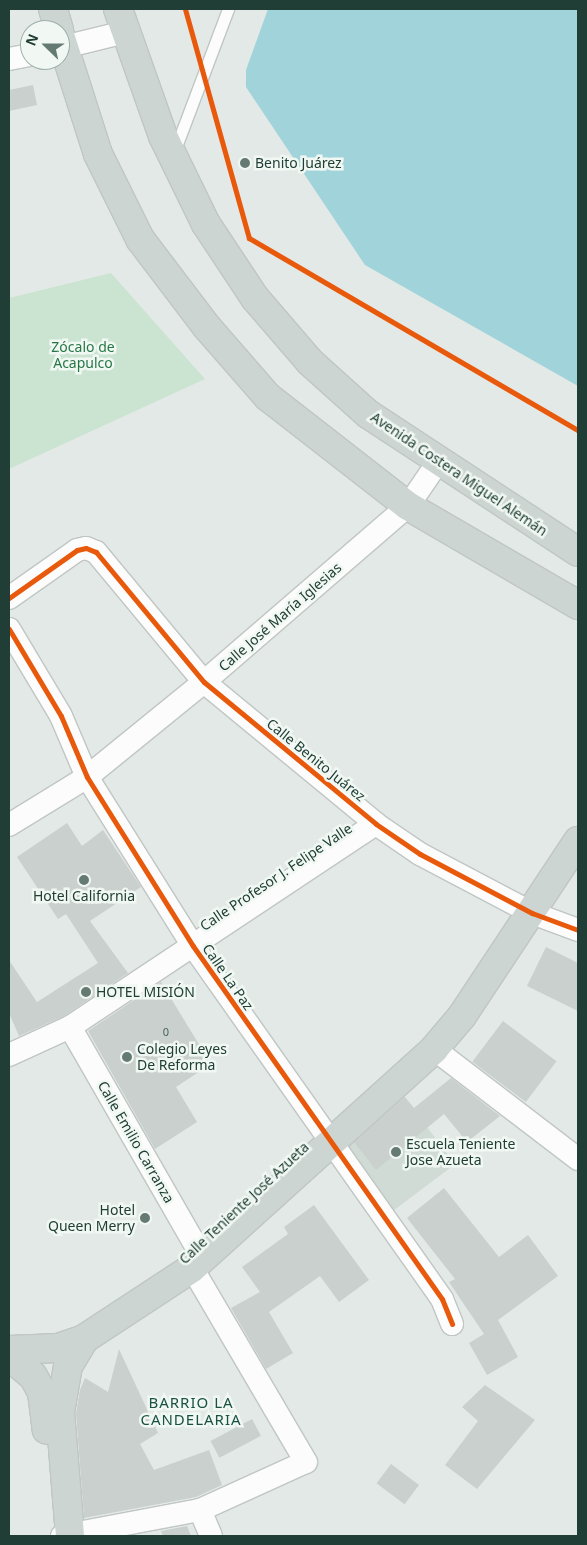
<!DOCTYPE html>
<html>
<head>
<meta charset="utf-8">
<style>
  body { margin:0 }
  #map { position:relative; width:587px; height:1545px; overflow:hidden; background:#e3e9e6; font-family:"Noto Sans",sans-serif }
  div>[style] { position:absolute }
  .built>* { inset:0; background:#d0dbd6; transform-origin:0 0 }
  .green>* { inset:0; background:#cbe4d2 }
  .water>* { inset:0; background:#a0d3da }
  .building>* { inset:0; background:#cad0cd; transform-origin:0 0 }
  .roads { filter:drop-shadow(1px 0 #c0c6c3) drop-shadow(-1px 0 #c0c6c3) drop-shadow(0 1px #c0c6c3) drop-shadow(0 -1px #c0c6c3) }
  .lane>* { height:11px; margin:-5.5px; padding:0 5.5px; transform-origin:5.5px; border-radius:5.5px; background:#fbfcfb }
  .street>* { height:22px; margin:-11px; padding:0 11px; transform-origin:11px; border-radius:11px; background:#fbfcfb }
  .primary>* { height:28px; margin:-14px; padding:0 14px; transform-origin:14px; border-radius:14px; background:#cdd5d2 }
  .cycleway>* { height:5px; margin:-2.5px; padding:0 2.5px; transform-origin:2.5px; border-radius:2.5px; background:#e8590c }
  .dots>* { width:14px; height:14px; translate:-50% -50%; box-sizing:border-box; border:2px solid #f1f8f4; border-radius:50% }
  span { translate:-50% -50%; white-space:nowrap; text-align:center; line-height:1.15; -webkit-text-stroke:5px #f1f8f4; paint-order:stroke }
  .number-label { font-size:11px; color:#4b635c }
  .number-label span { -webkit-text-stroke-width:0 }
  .poi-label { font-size:14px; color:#203e35 }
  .left { translate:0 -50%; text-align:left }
  .right { translate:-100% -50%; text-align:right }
  .park-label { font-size:14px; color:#277745 }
  .street-label { font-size:14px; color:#203e35 }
  .neighbourhood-label { font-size:15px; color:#1a5143; letter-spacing:1px }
  .frame { position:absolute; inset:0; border:10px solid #203e35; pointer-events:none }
  .north { position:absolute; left:20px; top:20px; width:50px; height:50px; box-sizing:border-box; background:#f1f8f4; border:1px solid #9daea8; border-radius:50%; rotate:292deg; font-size:14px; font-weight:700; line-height:20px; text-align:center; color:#203e35 }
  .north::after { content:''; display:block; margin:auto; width:18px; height:22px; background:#647a73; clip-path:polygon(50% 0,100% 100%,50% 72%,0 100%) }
</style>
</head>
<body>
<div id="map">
  <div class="built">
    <i style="left:399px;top:1090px;width:93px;height:82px;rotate:53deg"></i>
  </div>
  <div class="green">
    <i style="clip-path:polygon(111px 273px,205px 379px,9px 469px,9px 298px)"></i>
  </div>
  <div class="water">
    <i style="clip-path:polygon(268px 9px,578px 9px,578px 386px,365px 265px,246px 87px,246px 70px)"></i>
  </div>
  <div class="building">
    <i style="clip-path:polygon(33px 85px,37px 105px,9px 111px,9px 90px)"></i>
    <i style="clip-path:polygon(67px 823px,82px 846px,103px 830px,141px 887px,90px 921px,128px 973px,64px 1016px,19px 1036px,9px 1013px,9px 960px,37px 1002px,98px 963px,66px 914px,58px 919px,17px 857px)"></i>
    <i style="clip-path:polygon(546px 947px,578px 963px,578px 1011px,527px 986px)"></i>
    <i style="clip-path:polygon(161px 982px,211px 1064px,176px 1087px,197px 1122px,155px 1149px,88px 1031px)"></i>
    <i style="left:503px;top:1021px;width:67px;height:51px;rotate:37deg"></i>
    <i style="clip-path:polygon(451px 1078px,500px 1116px,467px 1142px,444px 1114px,376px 1170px,354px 1142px,405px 1097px,414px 1108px)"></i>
    <i style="clip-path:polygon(444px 1188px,499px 1257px,528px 1235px,558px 1276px,498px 1320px,518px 1357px,487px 1375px,469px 1343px,484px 1334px,449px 1282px,455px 1279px,407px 1218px)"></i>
    <i style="clip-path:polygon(314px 1205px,369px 1280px,339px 1302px,320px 1276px,269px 1312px,293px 1353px,266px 1369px,231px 1308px,260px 1292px,242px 1267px,288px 1234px,284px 1227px)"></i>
    <i style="clip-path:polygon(119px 1349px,158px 1433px,140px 1444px,154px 1470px,209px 1450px,222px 1485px,196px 1497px,84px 1518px,76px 1413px,80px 1390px,85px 1378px,108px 1392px)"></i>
    <i style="clip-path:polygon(485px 1385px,535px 1420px,477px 1489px,445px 1465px,478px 1421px,462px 1407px)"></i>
    <i style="left:252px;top:1419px;width:19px;height:47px;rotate:62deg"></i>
    <i style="left:391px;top:1464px;width:35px;height:24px;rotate:37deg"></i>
    <i style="clip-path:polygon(187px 1526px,191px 1536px,163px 1536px,161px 1531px)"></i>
  </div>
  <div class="roads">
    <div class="lane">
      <i style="left:174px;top:152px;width:153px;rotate:-69.3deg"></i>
    </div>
    <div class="street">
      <i style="left:60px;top:48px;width:67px;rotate:-13.8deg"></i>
      <i style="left:9px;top:59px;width:21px;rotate:-11deg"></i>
      <i style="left:9px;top:598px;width:83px;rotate:-35.2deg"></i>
      <i style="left:77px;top:550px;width:9px;rotate:-13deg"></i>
      <i style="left:86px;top:548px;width:11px;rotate:22deg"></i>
      <i style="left:96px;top:552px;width:169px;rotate:50.3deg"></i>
      <i style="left:204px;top:682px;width:223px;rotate:39.5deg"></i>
      <i style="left:376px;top:824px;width:53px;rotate:34.3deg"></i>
      <i style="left:420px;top:854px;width:127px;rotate:27.8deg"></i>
      <i style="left:532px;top:913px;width:49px;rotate:20.3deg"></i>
      <i style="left:9px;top:629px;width:101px;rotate:59.1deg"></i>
      <i style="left:61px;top:716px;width:66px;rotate:66.9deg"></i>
      <i style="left:87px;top:777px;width:199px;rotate:57.9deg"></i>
      <i style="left:193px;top:946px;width:432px;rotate:54.8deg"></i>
      <i style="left:442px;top:1299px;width:27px;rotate:68deg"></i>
      <i style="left:9px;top:825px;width:92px;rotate:-31.6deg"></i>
      <i style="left:87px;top:777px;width:151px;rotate:-39.1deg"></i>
      <i style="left:204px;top:682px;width:269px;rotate:-40.8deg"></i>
      <i style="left:408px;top:506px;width:53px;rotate:-55.7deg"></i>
      <i style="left:70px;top:1027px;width:267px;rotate:60.1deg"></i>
      <i style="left:434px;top:1049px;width:181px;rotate:37.4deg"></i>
      <i style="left:9px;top:1055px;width:67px;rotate:-24.7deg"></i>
      <i style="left:70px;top:1027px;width:367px;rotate:-33.6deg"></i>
      <i style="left:200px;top:1510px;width:28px;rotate:67deg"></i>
      <i style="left:62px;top:1536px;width:140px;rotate:-10.7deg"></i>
      <i style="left:200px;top:1510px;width:116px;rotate:-24.4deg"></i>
      <i style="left:306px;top:1462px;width:225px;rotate:-120.4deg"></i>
    </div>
    <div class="primary">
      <i style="left:53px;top:9px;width:22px;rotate:74deg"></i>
      <i style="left:118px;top:9px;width:135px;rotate:70.5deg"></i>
      <i style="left:163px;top:136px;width:98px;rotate:64deg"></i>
      <i style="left:206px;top:224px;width:89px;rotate:56.5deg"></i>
      <i style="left:255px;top:298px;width:84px;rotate:49.3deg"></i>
      <i style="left:310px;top:362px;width:78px;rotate:41.9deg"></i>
      <i style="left:368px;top:414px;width:251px;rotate:33.3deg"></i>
      <i style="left:60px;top:35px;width:125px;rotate:72.3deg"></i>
      <i style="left:98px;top:154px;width:95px;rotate:63.7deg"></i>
      <i style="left:140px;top:239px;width:109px;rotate:52.8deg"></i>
      <i style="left:206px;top:326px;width:94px;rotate:48.9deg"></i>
      <i style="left:268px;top:397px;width:177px;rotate:37.9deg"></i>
      <i style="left:408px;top:506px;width:197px;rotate:30.2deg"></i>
      <i style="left:9px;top:1350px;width:49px;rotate:-2.3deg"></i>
      <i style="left:58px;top:1348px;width:28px;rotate:-19deg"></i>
      <i style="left:84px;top:1339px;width:129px;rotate:-33.3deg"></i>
      <i style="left:192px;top:1268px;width:326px;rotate:-42.1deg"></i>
      <i style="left:434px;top:1049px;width:43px;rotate:-49.7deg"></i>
      <i style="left:462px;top:1016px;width:210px;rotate:-56.5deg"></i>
      <i style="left:9px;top:1356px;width:31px;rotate:40deg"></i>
      <i style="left:33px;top:1376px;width:18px;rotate:61deg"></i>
      <i style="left:42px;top:1392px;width:38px;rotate:83deg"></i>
      <i style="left:70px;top:1536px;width:124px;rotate:-94.6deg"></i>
      <i style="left:60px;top:1412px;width:47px;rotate:-80.1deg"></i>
      <i style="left:68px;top:1366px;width:31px;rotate:-59deg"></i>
    </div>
  </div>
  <div class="cycleway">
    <i style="left:185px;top:9px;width:238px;rotate:74.4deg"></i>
    <i style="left:249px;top:238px;width:381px;rotate:30.3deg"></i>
    <i style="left:9px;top:598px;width:83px;rotate:-35.2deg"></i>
    <i style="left:77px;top:550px;width:9px;rotate:-13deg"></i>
    <i style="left:86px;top:548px;width:11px;rotate:22deg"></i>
    <i style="left:96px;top:552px;width:169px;rotate:50.3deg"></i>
    <i style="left:204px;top:682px;width:223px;rotate:39.5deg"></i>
    <i style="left:376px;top:824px;width:53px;rotate:34.3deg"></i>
    <i style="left:420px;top:854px;width:127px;rotate:27.8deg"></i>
    <i style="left:532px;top:913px;width:49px;rotate:20.3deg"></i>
    <i style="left:9px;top:629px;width:101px;rotate:59.1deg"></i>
    <i style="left:61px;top:716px;width:66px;rotate:66.9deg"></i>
    <i style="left:87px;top:777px;width:199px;rotate:57.9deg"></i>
    <i style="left:193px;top:946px;width:432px;rotate:54.8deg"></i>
    <i style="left:442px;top:1299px;width:27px;rotate:68deg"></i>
  </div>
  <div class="dots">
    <i style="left:245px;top:163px;background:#647a73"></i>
    <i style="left:84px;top:880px;background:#647a73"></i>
    <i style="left:86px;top:992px;background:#647a73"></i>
    <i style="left:127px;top:1057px;background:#647a73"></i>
    <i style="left:396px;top:1152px;background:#647a73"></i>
    <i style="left:145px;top:1218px;background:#647a73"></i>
  </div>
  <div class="number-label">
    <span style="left:166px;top:1032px">0</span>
  </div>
  <div class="poi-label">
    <span class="left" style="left:255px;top:163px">Benito Juárez</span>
    <span style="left:84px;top:896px">Hotel California</span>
    <span class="left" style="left:96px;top:992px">HOTEL MISIÓN</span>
    <span class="left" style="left:137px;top:1057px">Colegio Leyes<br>De Reforma</span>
    <span class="left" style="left:406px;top:1152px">Escuela Teniente<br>Jose Azueta</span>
    <span class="right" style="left:135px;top:1218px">Hotel<br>Queen Merry</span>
  </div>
  <div class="park-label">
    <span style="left:83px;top:355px">Zócalo de<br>Acapulco</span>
  </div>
  <div class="street-label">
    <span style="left:459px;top:474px;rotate:34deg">Avenida Costera Miguel Alemán</span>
    <span style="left:280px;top:617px;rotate:-41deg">Calle José María Iglesias</span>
    <span style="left:316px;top:760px;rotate:39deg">Calle Benito Juárez</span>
    <span style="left:276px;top:877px;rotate:-34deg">Calle Profesor J. Felipe Valle</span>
    <span style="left:228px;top:977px;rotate:55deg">Calle La Paz</span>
    <span style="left:136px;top:1142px;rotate:60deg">Calle Emilio Carranza</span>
    <span style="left:244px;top:1203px;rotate:-43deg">Calle Teniente José Azueta</span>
  </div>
  <div class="neighbourhood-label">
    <span style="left:191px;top:1411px">BARRIO LA<br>CANDELARIA</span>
  </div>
  <div class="frame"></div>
  <div class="north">N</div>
</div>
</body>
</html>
